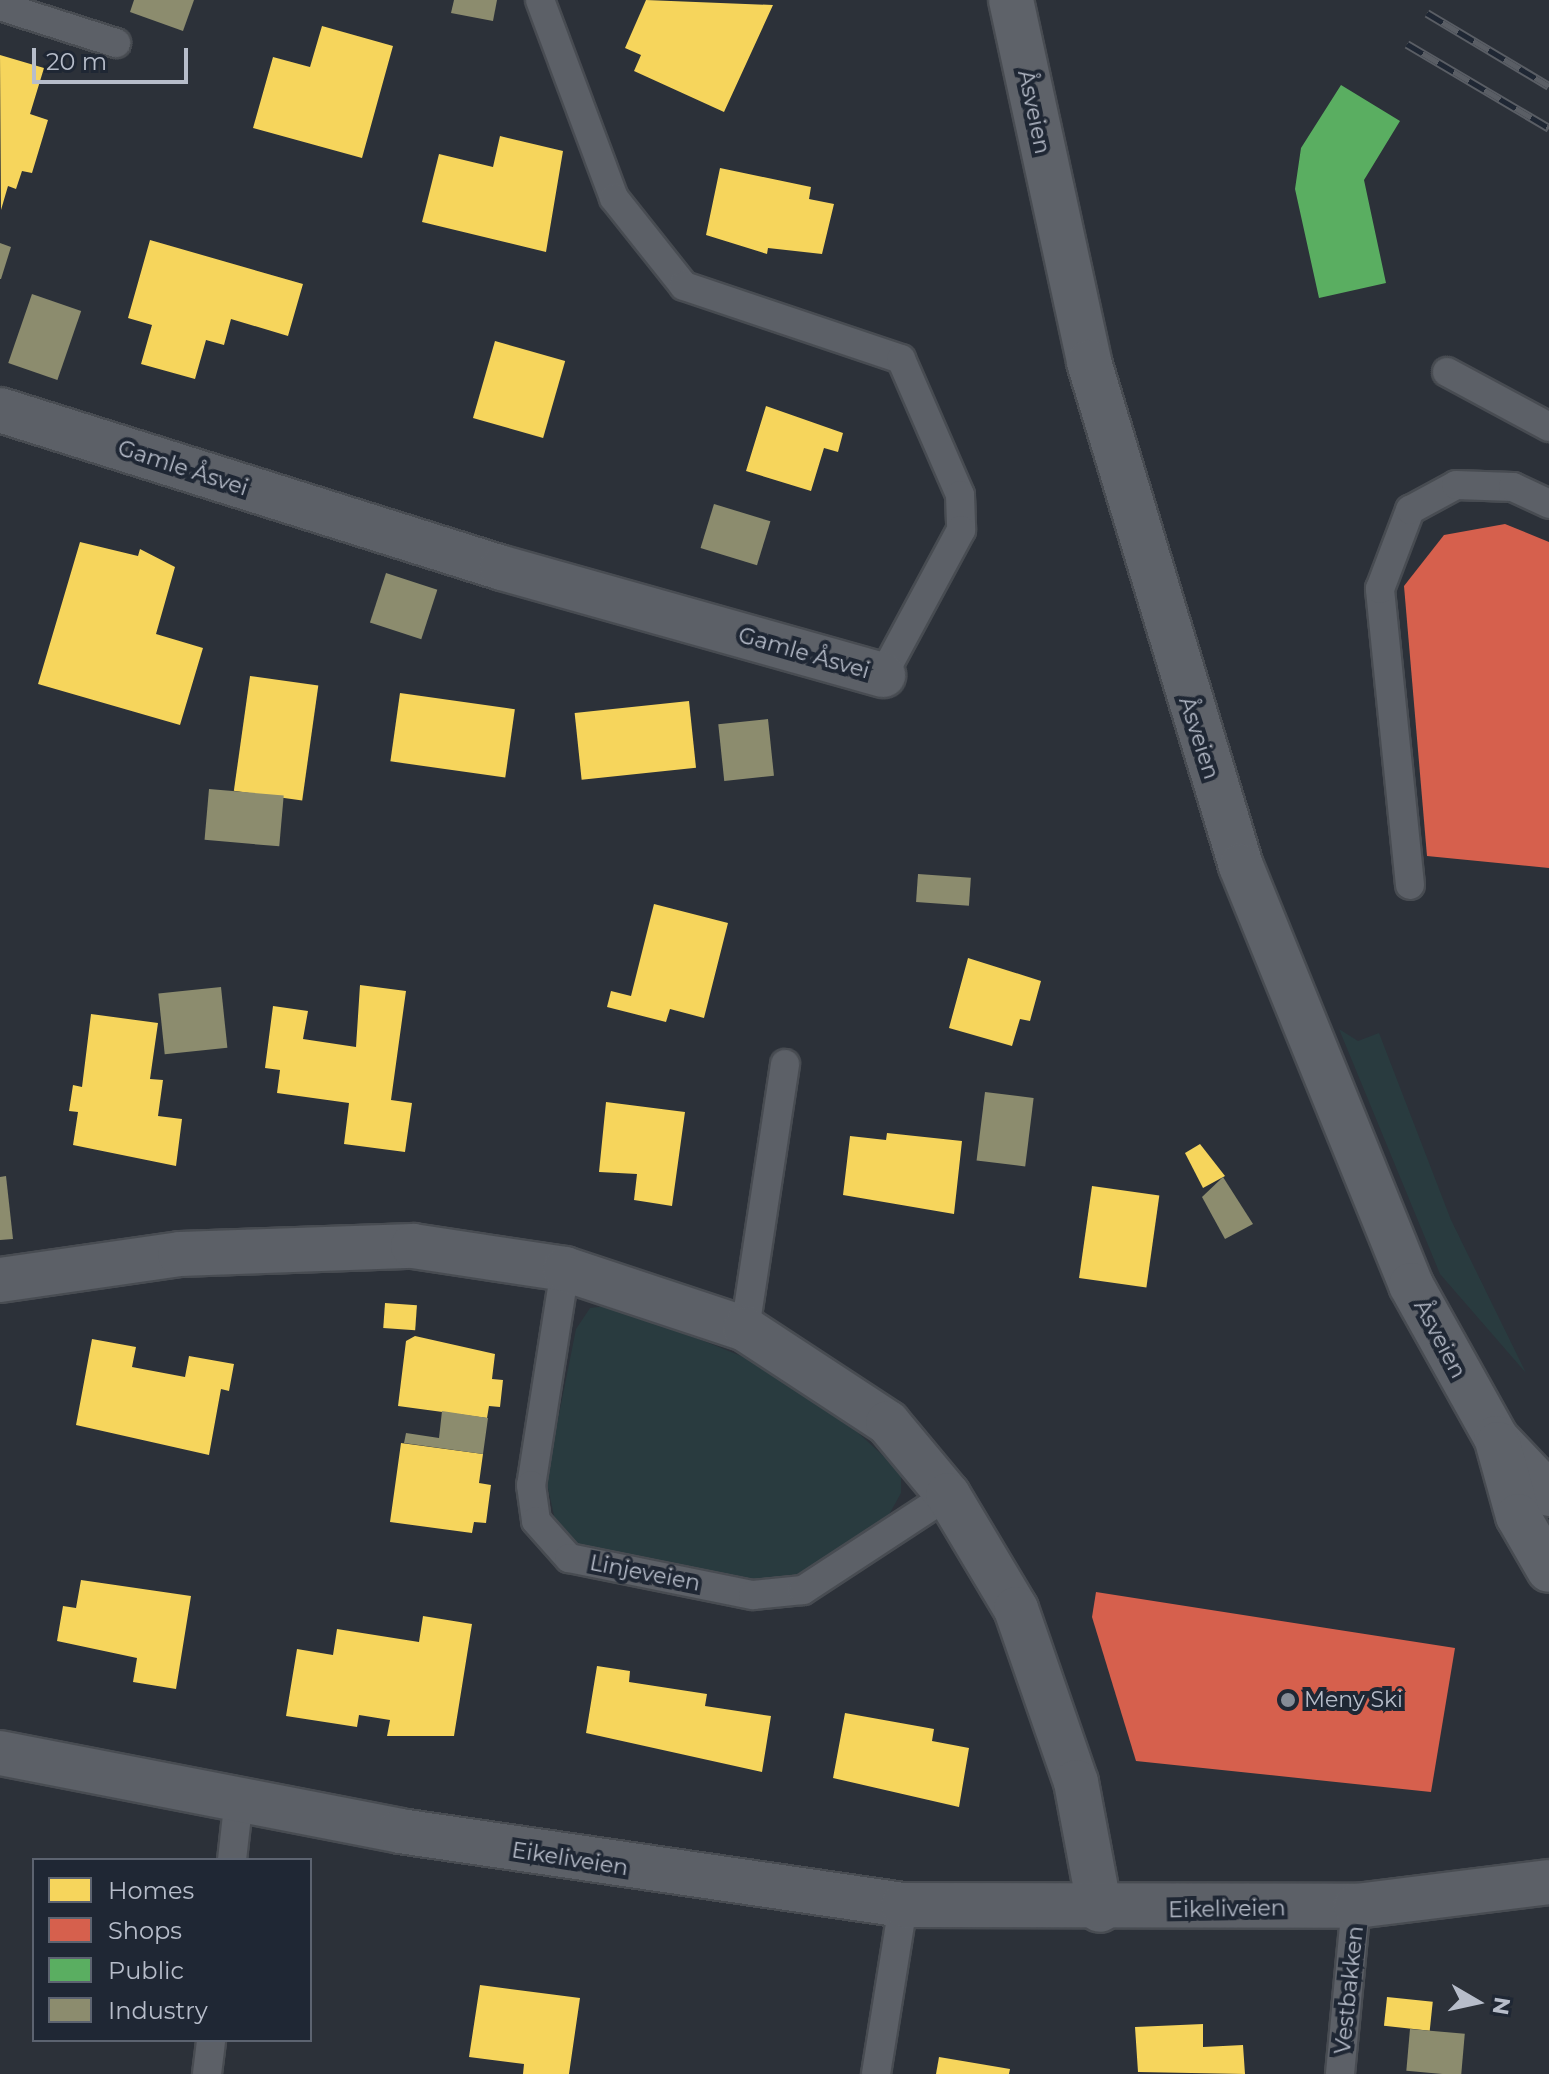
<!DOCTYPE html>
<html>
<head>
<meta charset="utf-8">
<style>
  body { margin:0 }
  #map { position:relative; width:1549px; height:2074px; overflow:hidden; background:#2c3139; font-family:Montserrat,sans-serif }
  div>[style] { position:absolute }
  .green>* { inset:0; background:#293b3f }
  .homes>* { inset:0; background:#f6d55c; transform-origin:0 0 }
  .shops>* { inset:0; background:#d6604d }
  .public>* { inset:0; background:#5aae61 }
  .industry>* { inset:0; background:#8c8c6e; transform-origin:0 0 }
  .roads { filter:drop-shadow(2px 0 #484c52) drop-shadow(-2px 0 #484c52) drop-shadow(0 2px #484c52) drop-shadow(0 -2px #484c52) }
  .lane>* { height:28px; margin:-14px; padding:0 14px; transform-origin:14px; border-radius:14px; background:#5c6067 }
  .street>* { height:44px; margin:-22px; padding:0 22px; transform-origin:22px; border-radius:22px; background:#5c6067 }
  .primary>* { height:44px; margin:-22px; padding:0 22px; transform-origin:22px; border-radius:22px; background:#5e6269 }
  .rail>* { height:9px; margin-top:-4.5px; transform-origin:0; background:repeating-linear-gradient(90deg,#1f2734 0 18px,#5a5e65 0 36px); box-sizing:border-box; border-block:2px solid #5a5e65 }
  .dots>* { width:22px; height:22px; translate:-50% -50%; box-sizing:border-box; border:4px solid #1f2734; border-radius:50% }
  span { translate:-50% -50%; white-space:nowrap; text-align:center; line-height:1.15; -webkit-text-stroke:8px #1f2734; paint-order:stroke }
  .street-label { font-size:22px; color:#b7bdca }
  .poi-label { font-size:22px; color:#b7bdca }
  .left { translate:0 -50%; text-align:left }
  .legend { position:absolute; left:32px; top:1858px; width:280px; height:184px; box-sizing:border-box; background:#1f2734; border:2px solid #5c6370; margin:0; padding:10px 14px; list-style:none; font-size:24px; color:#b7bdca }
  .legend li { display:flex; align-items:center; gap:16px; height:40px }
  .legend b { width:40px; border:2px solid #5c6370 }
  .north { position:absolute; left:1437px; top:1962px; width:80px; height:80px; -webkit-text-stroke:6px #1f2734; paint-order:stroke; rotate:99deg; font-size:22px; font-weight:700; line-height:32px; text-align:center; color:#b7bdca }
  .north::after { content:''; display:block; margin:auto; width:28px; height:36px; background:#b7bdca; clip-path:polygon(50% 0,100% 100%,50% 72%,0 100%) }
  .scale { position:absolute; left:32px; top:48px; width:156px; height:36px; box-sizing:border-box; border:4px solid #b7bdca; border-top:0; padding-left:10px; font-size:24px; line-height:28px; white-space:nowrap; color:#b7bdca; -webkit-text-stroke:6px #1f2734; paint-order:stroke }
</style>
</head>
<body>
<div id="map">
  <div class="green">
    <i style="clip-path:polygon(1339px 1029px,1358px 1041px,1379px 1033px,1451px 1220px,1526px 1373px,1440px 1274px)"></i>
    <i style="clip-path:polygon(615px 1305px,773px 1369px,843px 1419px,901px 1472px,901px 1493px,885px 1522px,789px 1579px,748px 1582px,583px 1548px,558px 1534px,546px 1479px,576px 1329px,590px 1308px)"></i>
  </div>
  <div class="homes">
    <i style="clip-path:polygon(646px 0,773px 5px,724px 112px,634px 71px,641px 55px,625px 48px)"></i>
    <i style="clip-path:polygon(322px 26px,393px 46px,362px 158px,253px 128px,273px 57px,310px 67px)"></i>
    <i style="clip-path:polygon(0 55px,44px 68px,30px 114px,48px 120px,32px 173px,22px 171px,16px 189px,8px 186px,1px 210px)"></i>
    <i style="clip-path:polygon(500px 136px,563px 151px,546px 252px,422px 222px,439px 154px,493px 167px)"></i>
    <i style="clip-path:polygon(720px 168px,811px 187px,809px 199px,834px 204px,822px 254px,768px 248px,767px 254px,706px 235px)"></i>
    <i style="clip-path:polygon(150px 240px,303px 284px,288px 336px,231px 319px,224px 345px,206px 340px,195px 379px,141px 364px,152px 325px,128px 318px)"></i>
    <i style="left:495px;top:341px;width:73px;height:80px;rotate:16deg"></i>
    <i style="clip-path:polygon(766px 406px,843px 433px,838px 452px,824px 448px,811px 491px,746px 471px)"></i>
    <i style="clip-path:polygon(80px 542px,138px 556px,140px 549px,175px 567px,156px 634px,203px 648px,180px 725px,38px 684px)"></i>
    <i style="left:250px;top:676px;width:69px;height:116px;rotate:8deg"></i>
    <i style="left:400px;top:693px;width:116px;height:69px;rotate:8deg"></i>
    <i style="left:689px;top:701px;width:67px;height:115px;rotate:84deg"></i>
    <i style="clip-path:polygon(654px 904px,728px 923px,704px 1018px,670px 1009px,666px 1022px,607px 1007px,611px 991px,631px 996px)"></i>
    <i style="clip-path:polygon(968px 958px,1041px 981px,1030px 1021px,1020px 1019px,1012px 1046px,949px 1028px)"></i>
    <i style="clip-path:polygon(360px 985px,406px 991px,391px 1100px,412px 1103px,405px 1152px,344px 1144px,349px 1103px,277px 1093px,280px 1070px,265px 1068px,273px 1006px,308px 1011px,303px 1039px,356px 1047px)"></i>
    <i style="clip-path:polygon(91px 1014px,158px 1023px,150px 1079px,163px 1080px,158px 1116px,182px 1119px,176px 1166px,73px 1145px,78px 1112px,69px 1111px,73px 1085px,82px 1087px)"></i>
    <i style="clip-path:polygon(606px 1102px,685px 1112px,672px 1206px,634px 1200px,637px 1174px,599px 1172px)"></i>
    <i style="clip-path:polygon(887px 1133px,962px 1141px,954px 1214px,843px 1195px,850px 1136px,886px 1140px)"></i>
    <i style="clip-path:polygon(1200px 1144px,1225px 1176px,1203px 1188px,1185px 1153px)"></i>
    <i style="left:1092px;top:1186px;width:68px;height:93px;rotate:8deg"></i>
    <i style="left:385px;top:1303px;width:32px;height:25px;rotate:4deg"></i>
    <i style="clip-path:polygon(415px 1336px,495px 1354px,492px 1379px,503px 1380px,500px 1407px,489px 1406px,487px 1418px,398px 1406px,406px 1341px)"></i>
    <i style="clip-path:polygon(92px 1339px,136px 1347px,132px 1367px,185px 1377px,189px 1356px,234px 1364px,229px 1391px,221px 1389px,209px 1455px,76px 1425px)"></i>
    <i style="clip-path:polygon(401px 1443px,483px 1454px,479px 1483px,491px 1485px,486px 1523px,474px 1522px,472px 1533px,390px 1522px)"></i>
    <i style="clip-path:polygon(81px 1580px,191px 1596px,176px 1689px,133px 1682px,137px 1658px,57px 1641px,63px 1606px,76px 1608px)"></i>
    <i style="clip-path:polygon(423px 1616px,472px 1624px,454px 1736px,387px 1736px,390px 1720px,359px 1715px,357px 1727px,286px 1716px,297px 1649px,333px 1655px,337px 1629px,419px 1642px)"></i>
    <i style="clip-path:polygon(597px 1666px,630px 1671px,629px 1682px,707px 1694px,705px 1706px,771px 1716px,762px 1772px,586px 1733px)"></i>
    <i style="clip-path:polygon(845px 1713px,934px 1729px,932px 1741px,969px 1748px,959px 1807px,833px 1778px)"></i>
    <i style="clip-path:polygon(480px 1985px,580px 1998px,569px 2074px,523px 2074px,524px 2064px,469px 2057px)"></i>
    <i style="left:1387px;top:1997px;width:46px;height:29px;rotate:6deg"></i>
    <i style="clip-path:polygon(1203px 2024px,1203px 2047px,1243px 2045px,1245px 2074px,1138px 2072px,1135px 2027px)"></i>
    <i style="clip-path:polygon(939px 2057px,1010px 2069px,1009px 2074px,936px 2074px)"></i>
  </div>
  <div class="shops">
    <i style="clip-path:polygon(1505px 524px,1549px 542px,1549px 868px,1427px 856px,1404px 586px,1444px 535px)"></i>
    <i style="clip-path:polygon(1096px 1592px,1455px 1648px,1431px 1792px,1136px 1761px,1092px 1617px)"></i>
  </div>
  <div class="public">
    <i style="clip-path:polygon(1341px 85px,1400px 121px,1364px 180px,1386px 283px,1319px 298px,1295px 189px,1301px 148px)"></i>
  </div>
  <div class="industry">
    <i style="clip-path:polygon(134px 0,194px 0,183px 31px,130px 12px)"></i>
    <i style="clip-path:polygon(454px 0,497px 0,493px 21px,451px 13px)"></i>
    <i style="clip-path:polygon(0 243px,11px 247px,1px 279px,0 279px)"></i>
    <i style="left:32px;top:294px;width:52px;height:73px;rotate:19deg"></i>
    <i style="left:714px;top:504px;width:59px;height:46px;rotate:17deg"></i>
    <i style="left:386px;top:573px;width:54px;height:52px;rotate:18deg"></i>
    <i style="left:768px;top:719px;width:57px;height:50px;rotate:84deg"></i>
    <i style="left:209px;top:789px;width:75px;height:51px;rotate:5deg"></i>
    <i style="left:918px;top:874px;width:53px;height:28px;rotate:4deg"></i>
    <i style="left:221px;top:987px;width:61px;height:63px;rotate:84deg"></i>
    <i style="left:985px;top:1092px;width:49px;height:69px;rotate:7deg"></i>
    <i style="clip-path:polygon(6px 1176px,13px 1239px,0 1240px,0 1177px)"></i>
    <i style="clip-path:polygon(1223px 1177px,1253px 1224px,1225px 1239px,1202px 1197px)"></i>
    <i style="clip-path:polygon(442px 1411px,488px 1418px,483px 1454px,404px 1443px,406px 1433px,439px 1438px)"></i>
    <i style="left:1410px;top:2029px;width:55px;height:42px;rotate:5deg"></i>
  </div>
  <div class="roads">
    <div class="lane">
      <i style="left:540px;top:0;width:211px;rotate:69.5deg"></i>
      <i style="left:614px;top:198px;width:112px;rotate:51.5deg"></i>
      <i style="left:684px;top:286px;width:229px;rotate:18.6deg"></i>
      <i style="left:901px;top:359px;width:148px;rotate:66.5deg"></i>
      <i style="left:960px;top:495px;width:35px;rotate:88deg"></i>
      <i style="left:961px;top:530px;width:165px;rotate:118.3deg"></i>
      <i style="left:0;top:6px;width:122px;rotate:17.7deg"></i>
      <i style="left:1447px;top:372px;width:116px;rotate:28.3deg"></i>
      <i style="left:1410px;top:885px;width:298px;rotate:-95.8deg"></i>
      <i style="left:1380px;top:589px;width:85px;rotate:-69.2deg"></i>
      <i style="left:1410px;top:510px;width:52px;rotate:-28.5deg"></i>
      <i style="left:1456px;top:485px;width:57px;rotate:2deg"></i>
      <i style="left:1513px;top:487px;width:40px;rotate:25deg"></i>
      <i style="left:565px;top:1269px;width:219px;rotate:98.9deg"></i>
      <i style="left:531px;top:1485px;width:36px;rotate:82deg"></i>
      <i style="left:536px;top:1521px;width:50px;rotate:48.3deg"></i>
      <i style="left:569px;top:1558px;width:188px;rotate:11.4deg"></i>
      <i style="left:753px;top:1595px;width:50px;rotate:-5.7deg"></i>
      <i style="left:803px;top:1590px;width:173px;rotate:-33.2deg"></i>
      <i style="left:745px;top:1329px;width:268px;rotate:-81.4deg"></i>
      <i style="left:232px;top:1860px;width:62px;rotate:-83.6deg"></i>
      <i style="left:207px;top:2074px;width:34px;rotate:-83deg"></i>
      <i style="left:876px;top:2074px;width:171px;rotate:-80.9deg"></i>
      <i style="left:1340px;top:2074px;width:169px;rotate:-84.6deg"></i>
    </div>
    <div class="street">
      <i style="left:0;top:410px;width:526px;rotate:17.47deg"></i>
      <i style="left:502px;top:568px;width:396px;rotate:15.7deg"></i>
      <i style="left:0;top:1280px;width:182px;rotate:-8.2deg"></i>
      <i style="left:180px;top:1254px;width:233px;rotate:-2deg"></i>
      <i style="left:413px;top:1246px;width:154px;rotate:8.6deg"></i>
      <i style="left:565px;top:1269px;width:190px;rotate:18.4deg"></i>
      <i style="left:745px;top:1329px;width:171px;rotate:33.3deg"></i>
      <i style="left:888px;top:1423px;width:94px;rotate:50.2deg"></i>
      <i style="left:948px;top:1495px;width:133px;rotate:59.2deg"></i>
      <i style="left:1016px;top:1609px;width:183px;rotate:70.9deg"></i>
      <i style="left:1076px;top:1782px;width:130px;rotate:79.4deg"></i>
      <i style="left:0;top:1753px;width:408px;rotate:11deg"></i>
      <i style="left:400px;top:1831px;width:508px;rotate:8.37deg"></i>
      <i style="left:903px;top:1905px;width:453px;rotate:0.1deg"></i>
      <i style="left:1356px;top:1906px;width:194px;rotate:-7.1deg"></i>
    </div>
    <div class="primary">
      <i style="left:1011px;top:0;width:370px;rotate:77.8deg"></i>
      <i style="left:1089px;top:362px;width:526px;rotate:73.22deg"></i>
      <i style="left:1241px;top:866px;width:452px;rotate:67.9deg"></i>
      <i style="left:1411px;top:1285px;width:175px;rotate:60.9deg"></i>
      <i style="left:1496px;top:1438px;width:77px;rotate:46.6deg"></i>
      <i style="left:1498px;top:1444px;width:75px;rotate:74.5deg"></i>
      <i style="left:1518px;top:1516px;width:62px;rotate:60.1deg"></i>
    </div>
  </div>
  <div class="rail">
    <i style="left:1427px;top:13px;width:142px;rotate:30.9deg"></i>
    <i style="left:1407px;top:44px;width:165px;rotate:30.6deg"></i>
  </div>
  <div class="dots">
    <i style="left:1288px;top:1700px;background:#868c97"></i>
  </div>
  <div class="street-label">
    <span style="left:1034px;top:112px;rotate:78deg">Åsveien</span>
    <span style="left:183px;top:468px;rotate:18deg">Gamle Åsvei</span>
    <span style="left:804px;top:653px;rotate:16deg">Gamle Åsvei</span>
    <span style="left:1199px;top:738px;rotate:72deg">Åsveien</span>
    <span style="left:1440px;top:1339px;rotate:62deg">Åsveien</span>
    <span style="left:645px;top:1573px;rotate:11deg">Linjeveien</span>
    <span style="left:570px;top:1859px;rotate:9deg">Eikeliveien</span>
    <span style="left:1227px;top:1909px;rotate:-1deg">Eikeliveien</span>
    <span style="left:1349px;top:1990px;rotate:-84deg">Vestbakken</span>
  </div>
  <div class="poi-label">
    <span class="left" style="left:1304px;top:1700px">Meny Ski</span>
  </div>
  <ul class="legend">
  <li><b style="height:22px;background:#f6d55c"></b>Homes</li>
  <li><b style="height:22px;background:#d6604d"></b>Shops</li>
  <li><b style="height:22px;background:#5aae61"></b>Public</li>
  <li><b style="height:22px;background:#8c8c6e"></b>Industry</li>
  </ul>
  <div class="north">N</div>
  <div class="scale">20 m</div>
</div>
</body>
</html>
